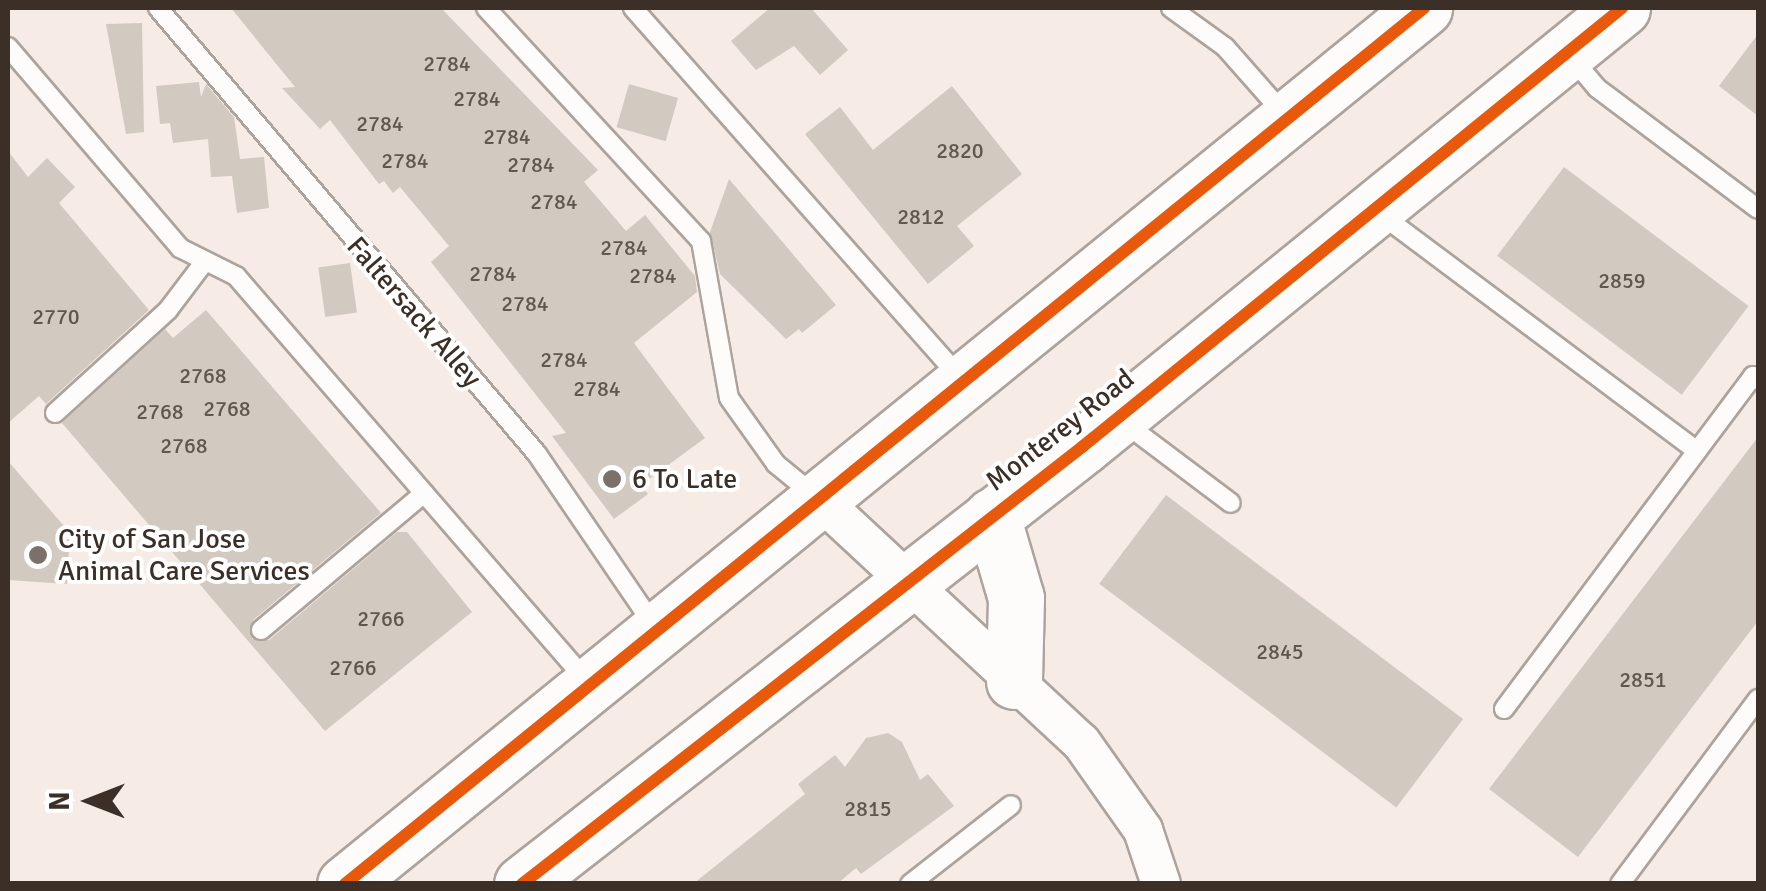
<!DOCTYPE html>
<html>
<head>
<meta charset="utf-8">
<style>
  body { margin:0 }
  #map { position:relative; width:1766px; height:891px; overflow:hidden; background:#f6ece5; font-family:Signika,sans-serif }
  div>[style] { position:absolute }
  .building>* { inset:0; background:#d2c9c1; transform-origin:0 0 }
  .roads { filter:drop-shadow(2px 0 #ada39d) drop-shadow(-2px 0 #ada39d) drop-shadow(0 2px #ada39d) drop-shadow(0 -2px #ada39d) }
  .lane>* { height:18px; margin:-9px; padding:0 9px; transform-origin:9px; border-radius:9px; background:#fefcfb }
  .street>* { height:38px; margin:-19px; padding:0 19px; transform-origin:19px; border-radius:19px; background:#fefcfb }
  .primary>* { height:55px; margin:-27.5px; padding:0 27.5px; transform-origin:27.5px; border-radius:27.5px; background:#fefcfb }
  .cycleway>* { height:12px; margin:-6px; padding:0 6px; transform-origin:6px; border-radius:6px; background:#e8590c }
  .dots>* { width:28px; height:28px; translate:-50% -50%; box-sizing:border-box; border:5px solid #fff; border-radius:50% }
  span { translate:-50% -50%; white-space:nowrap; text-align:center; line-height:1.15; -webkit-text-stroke:8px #fff; paint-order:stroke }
  .number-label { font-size:22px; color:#61564e }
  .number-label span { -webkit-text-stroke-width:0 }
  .street-label { font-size:28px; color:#3b2f27 }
  .poi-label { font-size:28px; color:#3b2f27 }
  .left { translate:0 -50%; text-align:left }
  .frame { position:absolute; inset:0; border:10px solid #3b2f27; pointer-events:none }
  .north { position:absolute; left:40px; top:751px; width:100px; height:100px; -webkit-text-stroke:8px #fff; paint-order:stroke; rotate:270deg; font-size:28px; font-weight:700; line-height:40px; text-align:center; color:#3b2f27 }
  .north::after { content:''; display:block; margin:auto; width:35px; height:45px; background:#3b2f27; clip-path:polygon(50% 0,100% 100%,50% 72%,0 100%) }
</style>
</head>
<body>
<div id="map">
  <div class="building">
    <i style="clip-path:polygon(231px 8px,441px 8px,598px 170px,584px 182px,626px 231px,645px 215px,695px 276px,697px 292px,634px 343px,705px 438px,641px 485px,648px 494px,614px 519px,552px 436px,566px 433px,431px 262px,449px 246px,400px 187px,393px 193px,384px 181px,379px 184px,330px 120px,320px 129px,282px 88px,295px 87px)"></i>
    <i style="clip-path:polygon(770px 8px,811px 8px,848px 50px,820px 75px,794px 46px,756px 70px,731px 41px)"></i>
    <i style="clip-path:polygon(142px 23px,144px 132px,126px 134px,106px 24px)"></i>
    <i style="clip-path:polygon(1758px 34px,1758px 116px,1719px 86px)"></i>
    <i style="clip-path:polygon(199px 82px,201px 97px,206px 84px,234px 117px,240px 159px,264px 157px,269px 208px,237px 213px,232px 176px,211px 177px,208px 139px,173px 143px,170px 123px,160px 124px,156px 86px)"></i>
    <i style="left:629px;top:84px;width:51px;height:45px;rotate:16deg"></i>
    <i style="clip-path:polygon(952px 86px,1022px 174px,957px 226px,974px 246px,928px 284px,805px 134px,840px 107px,873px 150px)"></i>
    <i style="clip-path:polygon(8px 151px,28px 177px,47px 158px,75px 187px,59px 203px,149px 310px,46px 404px,39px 396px,8px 423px)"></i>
    <i style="left:1564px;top:167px;width:231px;height:111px;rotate:37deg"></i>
    <i style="clip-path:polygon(729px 179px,836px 305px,802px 333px,799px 329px,786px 339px,720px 274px,710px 232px)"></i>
    <i style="left:350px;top:263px;width:50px;height:32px;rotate:82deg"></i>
    <i style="clip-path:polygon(206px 310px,381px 513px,253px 620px,252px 639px,269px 640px,397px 532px,407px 532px,472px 612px,325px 731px,62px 423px,165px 329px,173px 338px)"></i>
    <i style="clip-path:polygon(1758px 437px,1758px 621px,1578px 857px,1489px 789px)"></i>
    <i style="clip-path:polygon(8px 461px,70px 533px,67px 584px,8px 580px)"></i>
    <i style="left:1166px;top:495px;width:372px;height:111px;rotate:37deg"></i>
    <i style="clip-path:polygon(888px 733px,902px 742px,920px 780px,928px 774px,954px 806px,861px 874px,856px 868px,837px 884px,693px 884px,805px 794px,798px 784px,835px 755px,845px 767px,866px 738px)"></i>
  </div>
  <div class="roads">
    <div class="lane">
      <i style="left:158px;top:8px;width:585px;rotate:49.64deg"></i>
      <i style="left:537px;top:454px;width:209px;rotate:55.7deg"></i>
      <i style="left:486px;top:8px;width:317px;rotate:47.3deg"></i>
      <i style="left:701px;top:241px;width:159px;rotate:79.9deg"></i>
      <i style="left:729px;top:398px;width:81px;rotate:54.5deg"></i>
      <i style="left:776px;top:464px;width:49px;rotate:39.2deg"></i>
      <i style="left:633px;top:8px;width:492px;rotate:48.5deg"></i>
      <i style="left:1171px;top:8px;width:67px;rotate:35.8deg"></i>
      <i style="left:1225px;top:47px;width:89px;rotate:48.6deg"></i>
      <i style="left:8px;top:47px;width:265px;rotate:49.4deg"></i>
      <i style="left:180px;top:248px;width:63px;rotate:26.6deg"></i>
      <i style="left:236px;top:276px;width:533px;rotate:49.11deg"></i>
      <i style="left:1571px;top:57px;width:40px;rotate:50deg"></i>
      <i style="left:1597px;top:88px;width:201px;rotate:36.9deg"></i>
      <i style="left:1379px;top:213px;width:397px;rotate:36.8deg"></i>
      <i style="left:55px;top:413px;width:153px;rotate:-42.3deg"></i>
      <i style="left:168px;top:310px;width:61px;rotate:-52.9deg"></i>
      <i style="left:1122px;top:421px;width:136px;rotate:37deg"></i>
      <i style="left:261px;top:630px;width:213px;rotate:-40deg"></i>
      <i style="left:1504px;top:709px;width:416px;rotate:-53.2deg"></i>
      <i style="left:1753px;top:376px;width:6px;rotate:39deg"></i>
      <i style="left:910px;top:884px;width:128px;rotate:-38deg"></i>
      <i style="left:1620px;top:884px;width:231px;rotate:-53.3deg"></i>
    </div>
    <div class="street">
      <i style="left:818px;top:498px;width:359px;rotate:42.9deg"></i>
      <i style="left:1081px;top:742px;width:108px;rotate:54.8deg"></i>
      <i style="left:1143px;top:830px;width:57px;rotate:71.6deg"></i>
    </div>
    <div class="primary">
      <i style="left:992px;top:516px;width:85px;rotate:73.7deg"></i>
      <i style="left:1016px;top:598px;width:83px;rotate:91.4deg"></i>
      <i style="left:345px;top:884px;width:1390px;rotate:-39.07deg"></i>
      <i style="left:522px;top:884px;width:710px;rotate:-37.97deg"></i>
      <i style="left:1082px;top:447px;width:696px;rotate:-39.11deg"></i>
    </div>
  </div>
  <div class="cycleway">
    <i style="left:345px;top:884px;width:1390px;rotate:-39.07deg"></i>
    <i style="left:522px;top:884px;width:710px;rotate:-37.97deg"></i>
    <i style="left:1082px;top:447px;width:696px;rotate:-39.11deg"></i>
  </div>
  <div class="dots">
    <i style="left:612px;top:479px;background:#7c716a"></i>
    <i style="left:38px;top:555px;background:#7c716a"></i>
  </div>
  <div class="number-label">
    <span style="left:447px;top:64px">2784</span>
    <span style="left:477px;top:99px">2784</span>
    <span style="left:380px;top:124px">2784</span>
    <span style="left:507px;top:137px">2784</span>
    <span style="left:960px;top:151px">2820</span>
    <span style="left:405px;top:161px">2784</span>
    <span style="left:531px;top:165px">2784</span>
    <span style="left:554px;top:202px">2784</span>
    <span style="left:921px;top:217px">2812</span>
    <span style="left:624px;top:248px">2784</span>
    <span style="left:493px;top:274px">2784</span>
    <span style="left:653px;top:276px">2784</span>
    <span style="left:1622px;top:281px">2859</span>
    <span style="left:525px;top:304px">2784</span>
    <span style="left:56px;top:317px">2770</span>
    <span style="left:564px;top:360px">2784</span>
    <span style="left:203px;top:376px">2768</span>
    <span style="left:597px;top:389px">2784</span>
    <span style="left:227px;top:409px">2768</span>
    <span style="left:160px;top:412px">2768</span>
    <span style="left:184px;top:446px">2768</span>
    <span style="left:381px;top:619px">2766</span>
    <span style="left:1280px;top:652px">2845</span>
    <span style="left:353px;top:668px">2766</span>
    <span style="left:1643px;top:680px">2851</span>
    <span style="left:868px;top:809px">2815</span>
  </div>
  <div class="street-label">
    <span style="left:414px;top:312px;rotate:49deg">Faltersack Alley</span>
    <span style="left:1060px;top:430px;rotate:-38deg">Monterey Road</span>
  </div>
  <div class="poi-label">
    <span class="left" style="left:632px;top:479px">6 To Late</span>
    <span class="left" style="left:58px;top:555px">City of San Jose<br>Animal Care Services</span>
  </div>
  <div class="frame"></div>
  <div class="north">N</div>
</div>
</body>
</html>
